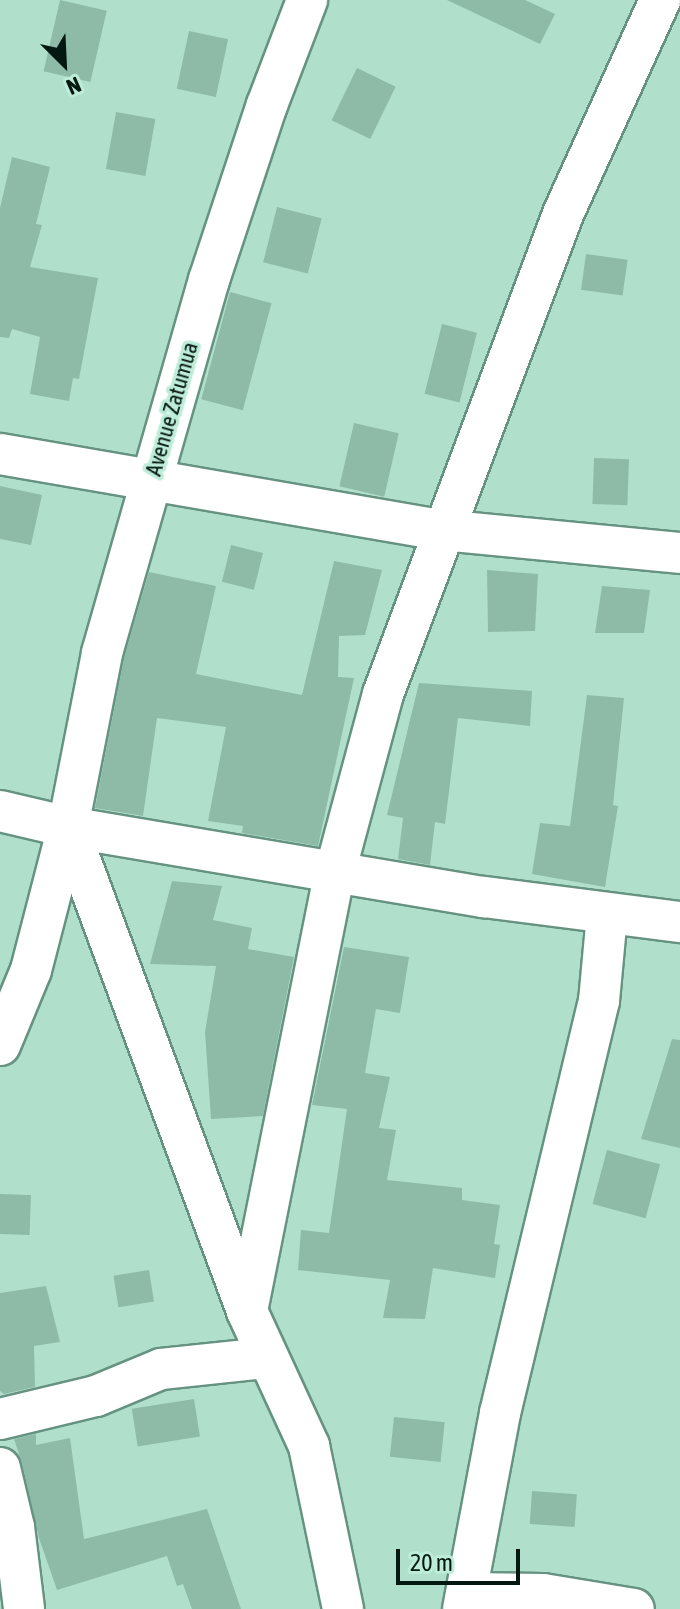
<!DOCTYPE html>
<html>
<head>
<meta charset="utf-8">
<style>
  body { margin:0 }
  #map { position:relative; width:680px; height:1609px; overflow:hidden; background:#b0e0cc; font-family:"Asap Condensed",sans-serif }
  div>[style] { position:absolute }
  .building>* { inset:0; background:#8dbba8; transform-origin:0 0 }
  .roads { filter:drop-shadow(2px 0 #669381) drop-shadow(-2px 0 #669381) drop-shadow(0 2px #669381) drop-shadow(0 -2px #669381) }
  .minor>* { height:40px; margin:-20px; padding:0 20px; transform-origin:20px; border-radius:20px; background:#fff }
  span { translate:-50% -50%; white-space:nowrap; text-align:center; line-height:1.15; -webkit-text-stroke:7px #bdedd9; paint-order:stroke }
  .street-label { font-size:22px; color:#051711 }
  .north { position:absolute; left:24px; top:24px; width:80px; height:80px; -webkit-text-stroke:6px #bdedd9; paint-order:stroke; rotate:156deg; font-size:22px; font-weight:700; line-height:32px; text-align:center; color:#051711 }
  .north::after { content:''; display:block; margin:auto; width:28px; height:36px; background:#051711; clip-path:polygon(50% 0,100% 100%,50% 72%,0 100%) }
  .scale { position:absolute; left:396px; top:1549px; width:124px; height:36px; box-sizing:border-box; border:4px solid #051711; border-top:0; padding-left:10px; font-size:24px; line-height:28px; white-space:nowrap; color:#051711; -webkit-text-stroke:6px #bdedd9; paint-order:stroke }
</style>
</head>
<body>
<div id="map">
  <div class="building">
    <i style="left:60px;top:0;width:48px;height:73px;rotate:13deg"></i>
    <i style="clip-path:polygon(447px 0,525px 0,555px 14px,540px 44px)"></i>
    <i style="left:189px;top:31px;width:40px;height:59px;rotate:12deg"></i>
    <i style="left:357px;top:68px;width:43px;height:58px;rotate:26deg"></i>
    <i style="left:116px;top:112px;width:40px;height:58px;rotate:10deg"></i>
    <i style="clip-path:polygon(12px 157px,50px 167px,36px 224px,42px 225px,30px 267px,98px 278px,79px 379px,73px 378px,69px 401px,30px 394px,40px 337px,12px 329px,9px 338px,0 337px,0 208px)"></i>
    <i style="left:277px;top:207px;width:46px;height:57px;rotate:14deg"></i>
    <i style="left:586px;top:254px;width:42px;height:36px;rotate:8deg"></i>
    <i style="left:230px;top:292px;width:43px;height:111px;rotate:15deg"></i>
    <i style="left:442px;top:324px;width:36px;height:72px;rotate:14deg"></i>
    <i style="left:354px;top:423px;width:46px;height:65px;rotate:13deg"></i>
    <i style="left:594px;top:458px;width:35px;height:46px;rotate:2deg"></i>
    <i style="clip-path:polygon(0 486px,42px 495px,31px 545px,0 539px)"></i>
    <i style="left:231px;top:545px;width:33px;height:38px;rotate:14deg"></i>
    <i style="clip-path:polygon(334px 561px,382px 570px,365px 635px,339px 636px,338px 677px,354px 678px,318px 846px,242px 833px,243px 826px,208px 821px,226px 727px,157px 718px,143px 816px,95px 808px,124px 658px,149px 572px,216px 586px,196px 674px,302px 695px)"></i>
    <i style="clip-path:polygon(487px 570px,538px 574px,535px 631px,488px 632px)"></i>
    <i style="clip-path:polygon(602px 586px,650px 590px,644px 633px,595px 633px)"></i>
    <i style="clip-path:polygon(419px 683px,532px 691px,530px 726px,458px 718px,445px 824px,435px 822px,430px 865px,398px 859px,403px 818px,387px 815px)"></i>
    <i style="clip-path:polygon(587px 695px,624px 698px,613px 805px,618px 806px,605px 887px,532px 874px,540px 823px,570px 826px)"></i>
    <i style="clip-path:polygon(172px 881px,222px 886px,213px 920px,252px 928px,248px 949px,294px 957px,263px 1116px,211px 1119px,205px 1032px,216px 966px,150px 964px)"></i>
    <i style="clip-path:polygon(344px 947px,409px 957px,400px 1013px,376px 1009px,365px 1073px,390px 1077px,379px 1128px,396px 1130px,387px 1180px,462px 1188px,462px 1200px,500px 1205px,494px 1244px,500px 1245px,495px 1278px,433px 1268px,425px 1319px,383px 1318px,390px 1280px,298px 1270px,301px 1230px,329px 1233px,347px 1109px,312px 1105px)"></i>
    <i style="clip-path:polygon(672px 1039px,680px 1040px,680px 1148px,641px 1139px)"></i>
    <i style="left:607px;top:1150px;width:55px;height:56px;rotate:15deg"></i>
    <i style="left:0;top:1194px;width:31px;height:40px;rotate:2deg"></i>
    <i style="left:149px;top:1270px;width:32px;height:36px;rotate:81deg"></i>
    <i style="clip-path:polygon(46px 1286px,60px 1342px,34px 1346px,35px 1387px,4px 1394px,0 1391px,0 1293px)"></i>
    <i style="left:194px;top:1399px;width:38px;height:63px;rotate:81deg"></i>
    <i style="left:394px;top:1417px;width:51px;height:40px;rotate:6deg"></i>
    <i style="clip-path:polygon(36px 1434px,36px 1445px,70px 1438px,84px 1539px,207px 1509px,241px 1609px,192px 1609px,183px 1584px,177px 1586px,167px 1556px,57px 1590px,39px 1538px,22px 1463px,14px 1439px)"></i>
    <i style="left:532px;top:1491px;width:45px;height:33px;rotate:4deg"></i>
  </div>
  <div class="roads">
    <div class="minor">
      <i style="left:0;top:454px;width:448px;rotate:9.8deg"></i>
      <i style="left:442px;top:530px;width:239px;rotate:5.5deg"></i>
      <i style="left:0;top:811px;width:70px;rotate:13.2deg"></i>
      <i style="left:68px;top:827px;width:422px;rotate:9.6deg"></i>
      <i style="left:484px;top:897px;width:198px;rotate:7.3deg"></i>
      <i style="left:68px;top:827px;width:516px;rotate:69.7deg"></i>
      <i style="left:247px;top:1311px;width:149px;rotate:65.3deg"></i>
      <i style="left:309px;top:1446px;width:167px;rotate:78.2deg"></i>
      <i style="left:0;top:1045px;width:81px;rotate:-67.5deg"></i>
      <i style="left:31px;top:970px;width:148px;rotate:-75.5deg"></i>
      <i style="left:68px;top:827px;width:177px;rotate:-78.9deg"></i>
      <i style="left:102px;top:653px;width:388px;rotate:-74deg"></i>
      <i style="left:209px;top:280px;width:184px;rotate:-71.7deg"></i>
      <i style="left:267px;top:105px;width:112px;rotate:-69.1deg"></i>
      <i style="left:247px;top:1311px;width:448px;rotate:-78.7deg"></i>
      <i style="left:335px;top:872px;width:184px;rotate:-74.9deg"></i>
      <i style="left:383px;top:694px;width:513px;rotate:-69.44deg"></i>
      <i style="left:563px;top:214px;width:235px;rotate:-65.6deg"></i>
      <i style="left:0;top:1419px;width:99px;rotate:-13.5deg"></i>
      <i style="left:96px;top:1396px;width:70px;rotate:-22.6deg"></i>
      <i style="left:161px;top:1369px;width:106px;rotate:-6deg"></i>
      <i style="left:0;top:1468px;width:61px;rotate:76.7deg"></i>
      <i style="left:14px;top:1527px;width:83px;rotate:83deg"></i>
      <i style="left:468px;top:1593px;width:75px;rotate:0.8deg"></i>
      <i style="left:543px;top:1594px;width:92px;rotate:9.4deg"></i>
      <i style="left:463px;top:1609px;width:199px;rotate:-79.3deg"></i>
      <i style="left:500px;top:1413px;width:424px;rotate:-76.5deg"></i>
      <i style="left:599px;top:1001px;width:87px;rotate:-84.7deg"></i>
    </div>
  </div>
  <div class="street-label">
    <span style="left:172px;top:409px;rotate:-74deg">Avenue Zatumua</span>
  </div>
  <div class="north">N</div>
  <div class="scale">20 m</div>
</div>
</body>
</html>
